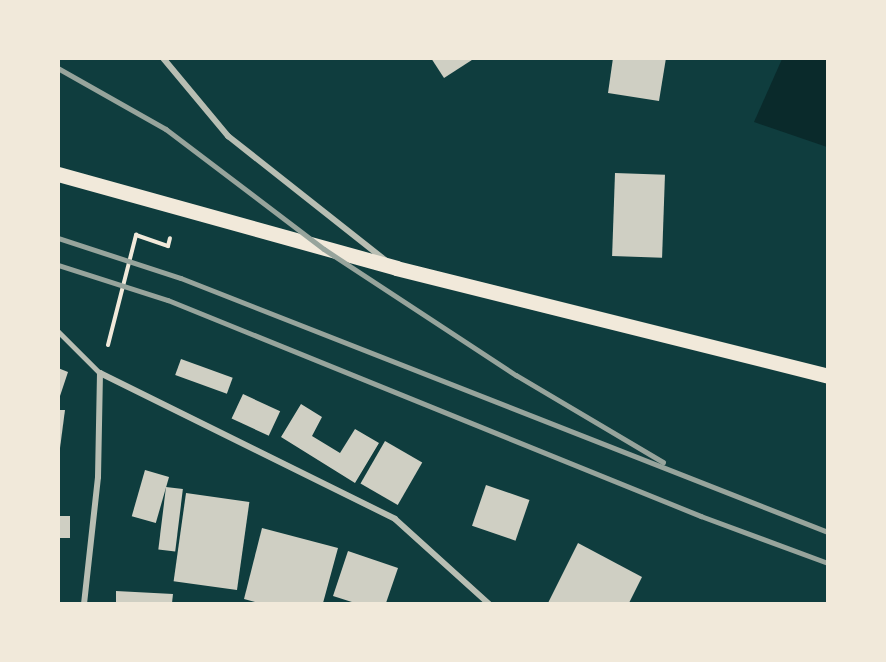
<!DOCTYPE html>
<html>
<head>
<meta charset="utf-8">
<style>
  body { margin:0 }
  #map { position:relative; width:886px; height:662px; overflow:hidden; background:#0f3d3e; font-family:"Exo 2",sans-serif }
  div>[style] { position:absolute }
  .water>* { inset:0; background:#0a2a2b }
  .building>* { inset:0; background:#cfcfc3; transform-origin:0 0 }
  .path>* { height:4px; margin:-2px; padding:0 2px; transform-origin:2px; border-radius:2px; background:#f1e9da }
  .service>* { height:4.5px; margin:-2.25px; padding:0 2.25px; transform-origin:2.25px; border-radius:2.25px; background:#b8beb3 }
  .minor>* { height:6px; margin:-3px; padding:0 3px; transform-origin:3px; border-radius:3px; background:#b8beb3 }
  .primary>* { height:15px; margin:-7.5px; padding:0 7.5px; transform-origin:7.5px; border-radius:7.5px; background:#f1e9da }
  .rail>* { height:4.5px; margin:-2.25px; padding:0 2.25px; transform-origin:2.25px; border-radius:2.25px; background:#97a49c }
  span { translate:-50% -50%; white-space:nowrap; text-align:center; line-height:1.15; -webkit-text-stroke:4.5px #f1e9da; paint-order:stroke }
  .frame { position:absolute; inset:0; border:60px solid #f1e9da; pointer-events:none }
</style>
</head>
<body>
<div id="map">
  <div class="water">
    <i style="clip-path:polygon(782px 59px,827px 59px,827px 147px,754px 122px)"></i>
  </div>
  <div class="building">
    <i style="clip-path:polygon(431px 58px,475px 58px,444px 78px)"></i>
    <i style="clip-path:polygon(613px 58px,666px 58px,659px 101px,608px 93px)"></i>
    <i style="left:615px;top:173px;width:50px;height:83px;rotate:2deg"></i>
    <i style="left:181px;top:359px;width:55px;height:17px;rotate:20deg"></i>
    <i style="clip-path:polygon(58px 368px,68px 372px,59px 399px,58px 399px)"></i>
    <i style="left:243px;top:394px;width:41px;height:27px;rotate:25deg"></i>
    <i style="clip-path:polygon(301px 404px,322px 417px,312px 436px,340px 453px,355px 429px,379px 443px,355px 483px,281px 437px)"></i>
    <i style="clip-path:polygon(58px 410px,65px 410px,60px 448px,58px 448px)"></i>
    <i style="left:385px;top:441px;width:43px;height:49px;rotate:30deg"></i>
    <i style="left:145px;top:470px;width:25px;height:48px;rotate:16deg"></i>
    <i style="left:486px;top:485px;width:46px;height:43px;rotate:19deg"></i>
    <i style="left:166px;top:487px;width:17px;height:63px;rotate:7deg"></i>
    <i style="left:186px;top:493px;width:64px;height:89px;rotate:8deg"></i>
    <i style="left:58px;top:516px;width:12px;height:22px"></i>
    <i style="clip-path:polygon(262px 528px,338px 548px,323px 603px,259px 603px,244px 599px)"></i>
    <i style="clip-path:polygon(578px 543px,642px 577px,629px 603px,548px 603px)"></i>
    <i style="clip-path:polygon(348px 551px,398px 568px,386px 603px,355px 603px,333px 596px)"></i>
    <i style="clip-path:polygon(116px 591px,173px 594px,172px 603px,116px 603px)"></i>
  </div>
  <div class="path">
    <i style="left:108px;top:345px;width:114px;rotate:-75.7deg"></i>
    <i style="left:136px;top:235px;width:34px;rotate:19deg"></i>
    <i style="left:168px;top:246px;width:8px;rotate:-76deg"></i>
  </div>
  <div class="service">
    <i style="left:58px;top:331px;width:59px;rotate:45deg"></i>
  </div>
  <div class="minor">
    <i style="left:163px;top:58px;width:102px;rotate:50.2deg"></i>
    <i style="left:228px;top:136px;width:201px;rotate:38.3deg"></i>
    <i style="left:84px;top:604px;width:128px;rotate:-83.7deg"></i>
    <i style="left:98px;top:477px;width:104px;rotate:-88.9deg"></i>
    <i style="left:100px;top:373px;width:329px;rotate:26.3deg"></i>
    <i style="left:395px;top:519px;width:127px;rotate:42.1deg"></i>
  </div>
  <div class="primary">
    <i style="left:58px;top:174px;width:351px;rotate:15.5deg"></i>
    <i style="left:396px;top:268px;width:445px;rotate:14deg"></i>
  </div>
  <div class="rail">
    <i style="left:58px;top:68px;width:124px;rotate:29.5deg"></i>
    <i style="left:166px;top:129px;width:198px;rotate:37.2deg"></i>
    <i style="left:324px;top:249px;width:230px;rotate:33.3deg"></i>
    <i style="left:516px;top:375px;width:171px;rotate:30.6deg"></i>
    <i style="left:58px;top:238px;width:129px;rotate:18deg"></i>
    <i style="left:181px;top:278px;width:695px;rotate:21.43deg"></i>
    <i style="left:58px;top:265px;width:115px;rotate:17.7deg"></i>
    <i style="left:168px;top:300px;width:575px;rotate:22.06deg"></i>
    <i style="left:701px;top:516px;width:135px;rotate:20.3deg"></i>
  </div>
  <div class="frame"></div>
</div>
</body>
</html>
